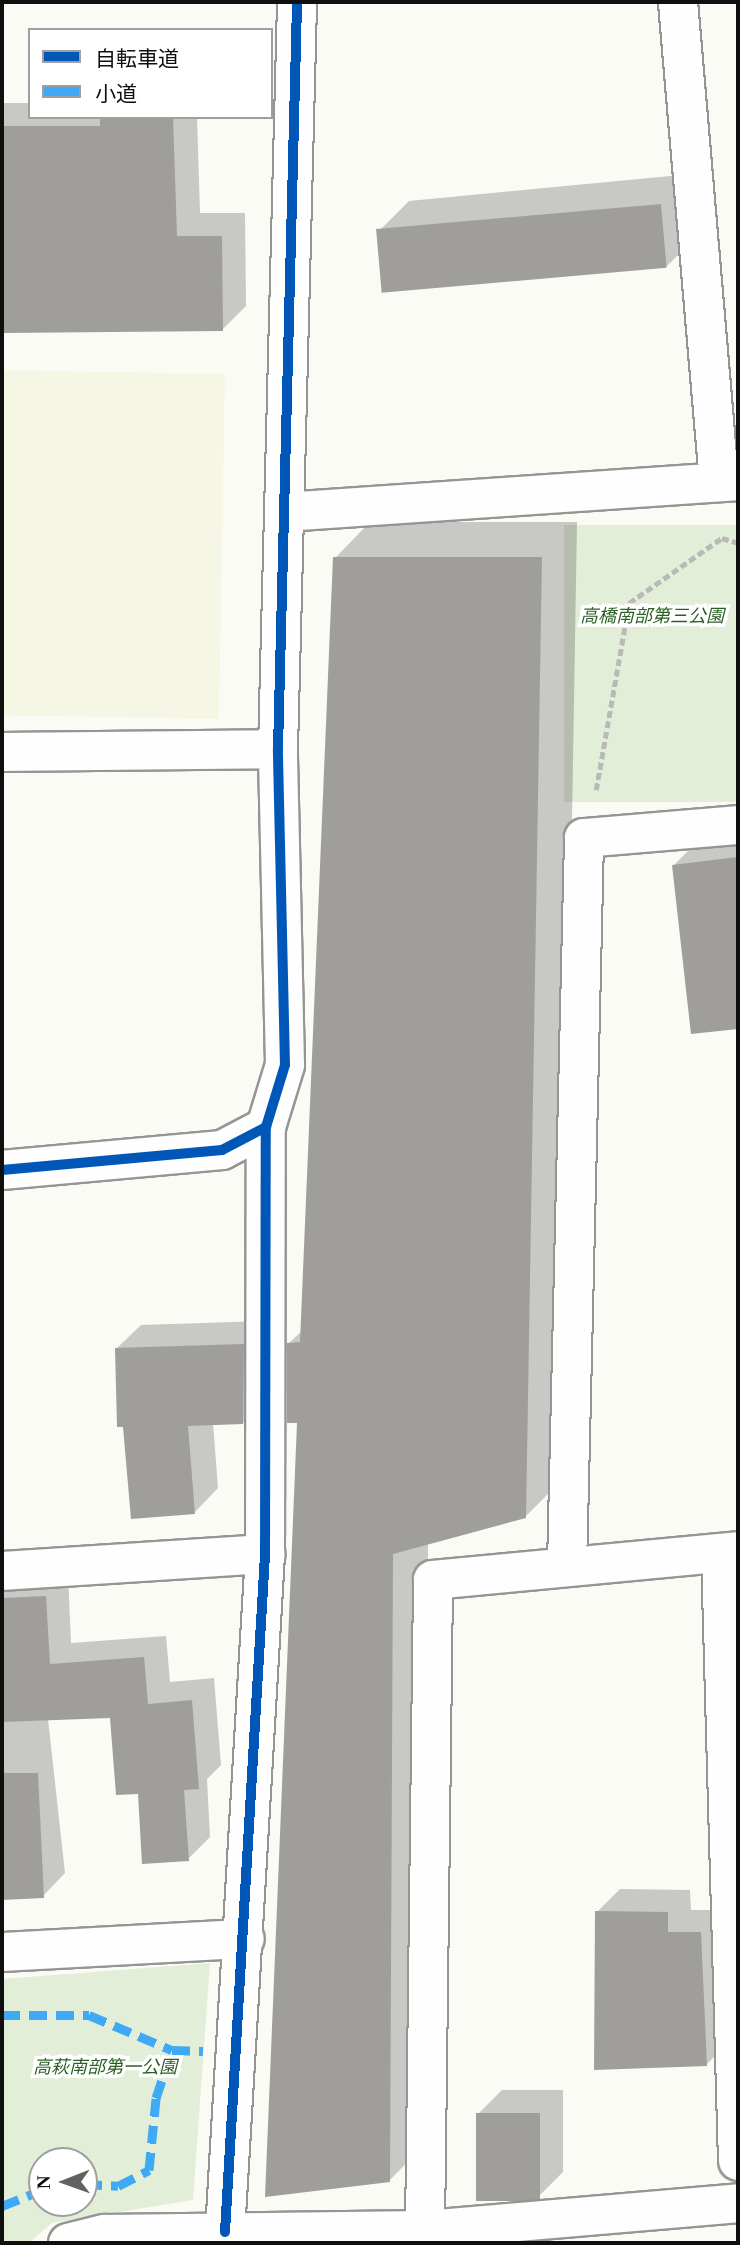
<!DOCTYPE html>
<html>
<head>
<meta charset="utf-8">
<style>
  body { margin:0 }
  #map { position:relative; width:740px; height:2245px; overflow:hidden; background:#fbfbf5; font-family:"Times New Roman","Noto Sans JP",serif }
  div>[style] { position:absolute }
  .farmland>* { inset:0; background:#f5f6e3; transform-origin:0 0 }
  .green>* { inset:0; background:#e3eed8; transform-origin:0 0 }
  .shadow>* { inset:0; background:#0003 }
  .building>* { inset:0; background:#9f9e9a; transform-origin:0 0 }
  .path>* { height:4.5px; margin-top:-2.25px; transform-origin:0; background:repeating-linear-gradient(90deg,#b9b9b8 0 7px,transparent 0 10.5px) }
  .roads { filter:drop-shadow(2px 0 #959593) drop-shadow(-2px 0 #959593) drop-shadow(0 2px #959593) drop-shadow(0 -2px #959593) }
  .minor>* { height:38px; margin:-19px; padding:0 19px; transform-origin:19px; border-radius:19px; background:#fefefe }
  .tertiary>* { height:38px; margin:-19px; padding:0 19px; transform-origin:19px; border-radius:19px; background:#fefefe }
  .quiet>* { height:9px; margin-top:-4.5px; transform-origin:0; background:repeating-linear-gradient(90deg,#3fa9f5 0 18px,transparent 0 27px) }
  .cycleway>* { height:10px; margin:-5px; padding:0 5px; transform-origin:5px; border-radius:5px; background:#0057b8 }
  span { translate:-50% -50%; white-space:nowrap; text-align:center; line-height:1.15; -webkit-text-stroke:7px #fff; paint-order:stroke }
  .park-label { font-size:18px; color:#2c5f27; font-style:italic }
  .frame { position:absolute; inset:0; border:4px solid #0f0f0f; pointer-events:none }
  .legend { position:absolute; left:28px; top:28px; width:245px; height:91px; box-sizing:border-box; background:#fff; border:2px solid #9f9f9f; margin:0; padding:9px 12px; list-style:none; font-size:21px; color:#0f0f0f }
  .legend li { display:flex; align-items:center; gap:14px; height:35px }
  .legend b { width:35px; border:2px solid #9f9f9f }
  .north { position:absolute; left:28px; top:2147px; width:70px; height:70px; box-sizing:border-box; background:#fff; border:2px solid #9f9f9f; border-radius:50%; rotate:269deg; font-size:19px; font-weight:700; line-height:28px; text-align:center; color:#0f0f0f }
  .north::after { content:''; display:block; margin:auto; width:24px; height:32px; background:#626260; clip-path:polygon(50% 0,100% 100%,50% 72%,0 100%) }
</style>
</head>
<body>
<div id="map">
  <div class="farmland">
    <i style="left:225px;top:374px;width:345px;height:223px;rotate:91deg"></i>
  </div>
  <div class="green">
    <i style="left:738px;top:525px;width:277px;height:174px;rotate:90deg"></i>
    <i style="clip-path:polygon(evenodd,210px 1963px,193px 2200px,52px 2223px,29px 2243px,2px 2243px,2px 1979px,210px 1963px,42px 2161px,84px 2161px,84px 2203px,42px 2203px,42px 2161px)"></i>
  </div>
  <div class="shadow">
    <i style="clip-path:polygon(2px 103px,30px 103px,30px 117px,197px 117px,200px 213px,245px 213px,246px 306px,222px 330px,2px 332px)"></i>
    <i style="clip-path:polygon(691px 174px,697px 236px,666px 267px,378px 232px,409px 201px)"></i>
    <i style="clip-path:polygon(370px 522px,577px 522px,561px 1481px,526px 1516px,428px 1543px,424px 2145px,389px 2181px,289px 1343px,303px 1330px,335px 558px)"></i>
    <i style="clip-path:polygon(738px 830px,738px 1027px,692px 1032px,674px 865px,705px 834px)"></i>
    <i style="clip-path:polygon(267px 1321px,267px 1399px,243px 1423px,213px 1423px,218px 1488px,195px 1512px,117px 1348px,141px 1325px)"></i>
    <i style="clip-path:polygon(68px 1574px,71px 1643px,166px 1636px,170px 1682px,214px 1678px,221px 1765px,207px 1779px,210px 1837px,188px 1859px,140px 1792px,111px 1716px,48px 1719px,65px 1873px,43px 1896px,2px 1898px,2px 1578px)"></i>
    <i style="clip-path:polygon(620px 1889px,690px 1890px,691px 1910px,723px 1910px,729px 2042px,706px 2065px,597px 1912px)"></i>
    <i style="clip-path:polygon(502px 2090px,563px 2090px,563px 2172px,539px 2196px,478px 2114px)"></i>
  </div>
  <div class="building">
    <i style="clip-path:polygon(173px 117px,177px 236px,222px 236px,223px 331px,2px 333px,2px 126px,100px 126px,100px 119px)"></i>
    <i style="left:661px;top:204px;width:64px;height:286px;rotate:85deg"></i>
    <i style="clip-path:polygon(333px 557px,542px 557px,526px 1518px,393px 1554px,390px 2182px,265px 2197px,297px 1423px,287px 1423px,287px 1343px,300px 1342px)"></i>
    <i style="clip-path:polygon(738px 857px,738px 1029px,691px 1034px,672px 865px)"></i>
    <i style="clip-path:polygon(244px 1344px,243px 1424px,188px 1426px,195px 1514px,131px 1519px,123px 1427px,117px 1427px,115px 1348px)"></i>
    <i style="clip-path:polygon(46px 1596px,50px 1664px,144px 1657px,148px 1704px,192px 1700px,199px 1789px,184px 1790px,189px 1861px,142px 1864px,138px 1794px,116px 1795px,110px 1718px,2px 1722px,2px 1598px)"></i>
    <i style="clip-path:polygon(2px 1773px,38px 1773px,44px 1898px,2px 1900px)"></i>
    <i style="clip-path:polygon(595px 1911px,668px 1912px,668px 1932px,701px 1932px,707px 2066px,594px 2070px)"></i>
    <i style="left:476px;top:2113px;width:64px;height:88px"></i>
  </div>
  <div class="path">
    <i style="left:596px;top:790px;width:190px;rotate:-80deg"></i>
    <i style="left:629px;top:603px;width:113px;rotate:-35deg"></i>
    <i style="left:722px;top:538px;width:17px;rotate:17deg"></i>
  </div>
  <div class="roads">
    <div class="minor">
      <i style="left:678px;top:2px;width:482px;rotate:85.1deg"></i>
      <i style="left:285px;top:512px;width:454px;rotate:-3.9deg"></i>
      <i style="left:2px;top:752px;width:276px;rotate:-0.6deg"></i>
      <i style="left:721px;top:1553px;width:608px;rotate:88.4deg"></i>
      <i style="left:567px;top:1567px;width:729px;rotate:-88.66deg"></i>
      <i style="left:584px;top:838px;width:155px;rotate:-4.8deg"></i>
      <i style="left:2px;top:1571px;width:264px;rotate:-3.7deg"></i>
      <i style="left:2px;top:1952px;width:243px;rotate:-3.1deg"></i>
      <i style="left:425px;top:2230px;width:650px;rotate:-89.29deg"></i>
      <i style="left:433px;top:1580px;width:306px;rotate:-5.4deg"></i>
      <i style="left:225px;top:2232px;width:679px;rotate:-86.62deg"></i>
      <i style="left:265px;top:1554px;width:427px;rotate:-89.9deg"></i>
      <i style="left:68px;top:2243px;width:38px;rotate:-14deg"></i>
      <i style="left:105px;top:2234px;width:320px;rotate:-0.7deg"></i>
      <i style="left:425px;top:2230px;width:314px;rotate:-4.9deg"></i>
    </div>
    <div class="tertiary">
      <i style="left:2px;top:1170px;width:221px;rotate:-5.2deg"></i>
      <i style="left:222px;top:1150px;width:50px;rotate:-27.6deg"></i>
      <i style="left:266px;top:1127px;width:65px;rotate:-73deg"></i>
      <i style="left:285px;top:1065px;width:316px;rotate:-91.3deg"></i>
      <i style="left:278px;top:749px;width:747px;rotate:-88.54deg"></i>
    </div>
  </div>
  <div class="quiet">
    <i style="left:2px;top:2015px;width:87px"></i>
    <i style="left:89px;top:2015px;width:90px;rotate:22.9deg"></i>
    <i style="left:172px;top:2050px;width:31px;rotate:2deg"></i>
    <i style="left:84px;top:2184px;width:34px;rotate:3deg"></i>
    <i style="left:118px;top:2186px;width:35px;rotate:-27deg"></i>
    <i style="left:149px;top:2170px;width:72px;rotate:-84.4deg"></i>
    <i style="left:156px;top:2098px;width:51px;rotate:-71.6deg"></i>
    <i style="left:2px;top:2206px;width:43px;rotate:-21.8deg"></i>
  </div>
  <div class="cycleway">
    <i style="left:2px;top:1170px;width:221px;rotate:-5.2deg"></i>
    <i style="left:222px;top:1150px;width:50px;rotate:-27.6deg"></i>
    <i style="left:266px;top:1127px;width:65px;rotate:-73deg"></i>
    <i style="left:285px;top:1065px;width:316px;rotate:-91.3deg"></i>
    <i style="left:278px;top:749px;width:747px;rotate:-88.54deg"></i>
    <i style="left:225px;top:2232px;width:679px;rotate:-86.62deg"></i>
    <i style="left:265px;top:1554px;width:427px;rotate:-89.9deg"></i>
  </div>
  <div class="park-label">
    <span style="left:652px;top:616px">高橋南部第三公園</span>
    <span style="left:105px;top:2067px">高萩南部第一公園</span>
  </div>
  <div class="frame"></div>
  <ul class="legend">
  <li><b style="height:9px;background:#0057b8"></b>自転車道</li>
  <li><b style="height:9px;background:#3fa9f5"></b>小道</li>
  </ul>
  <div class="north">N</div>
</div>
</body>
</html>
